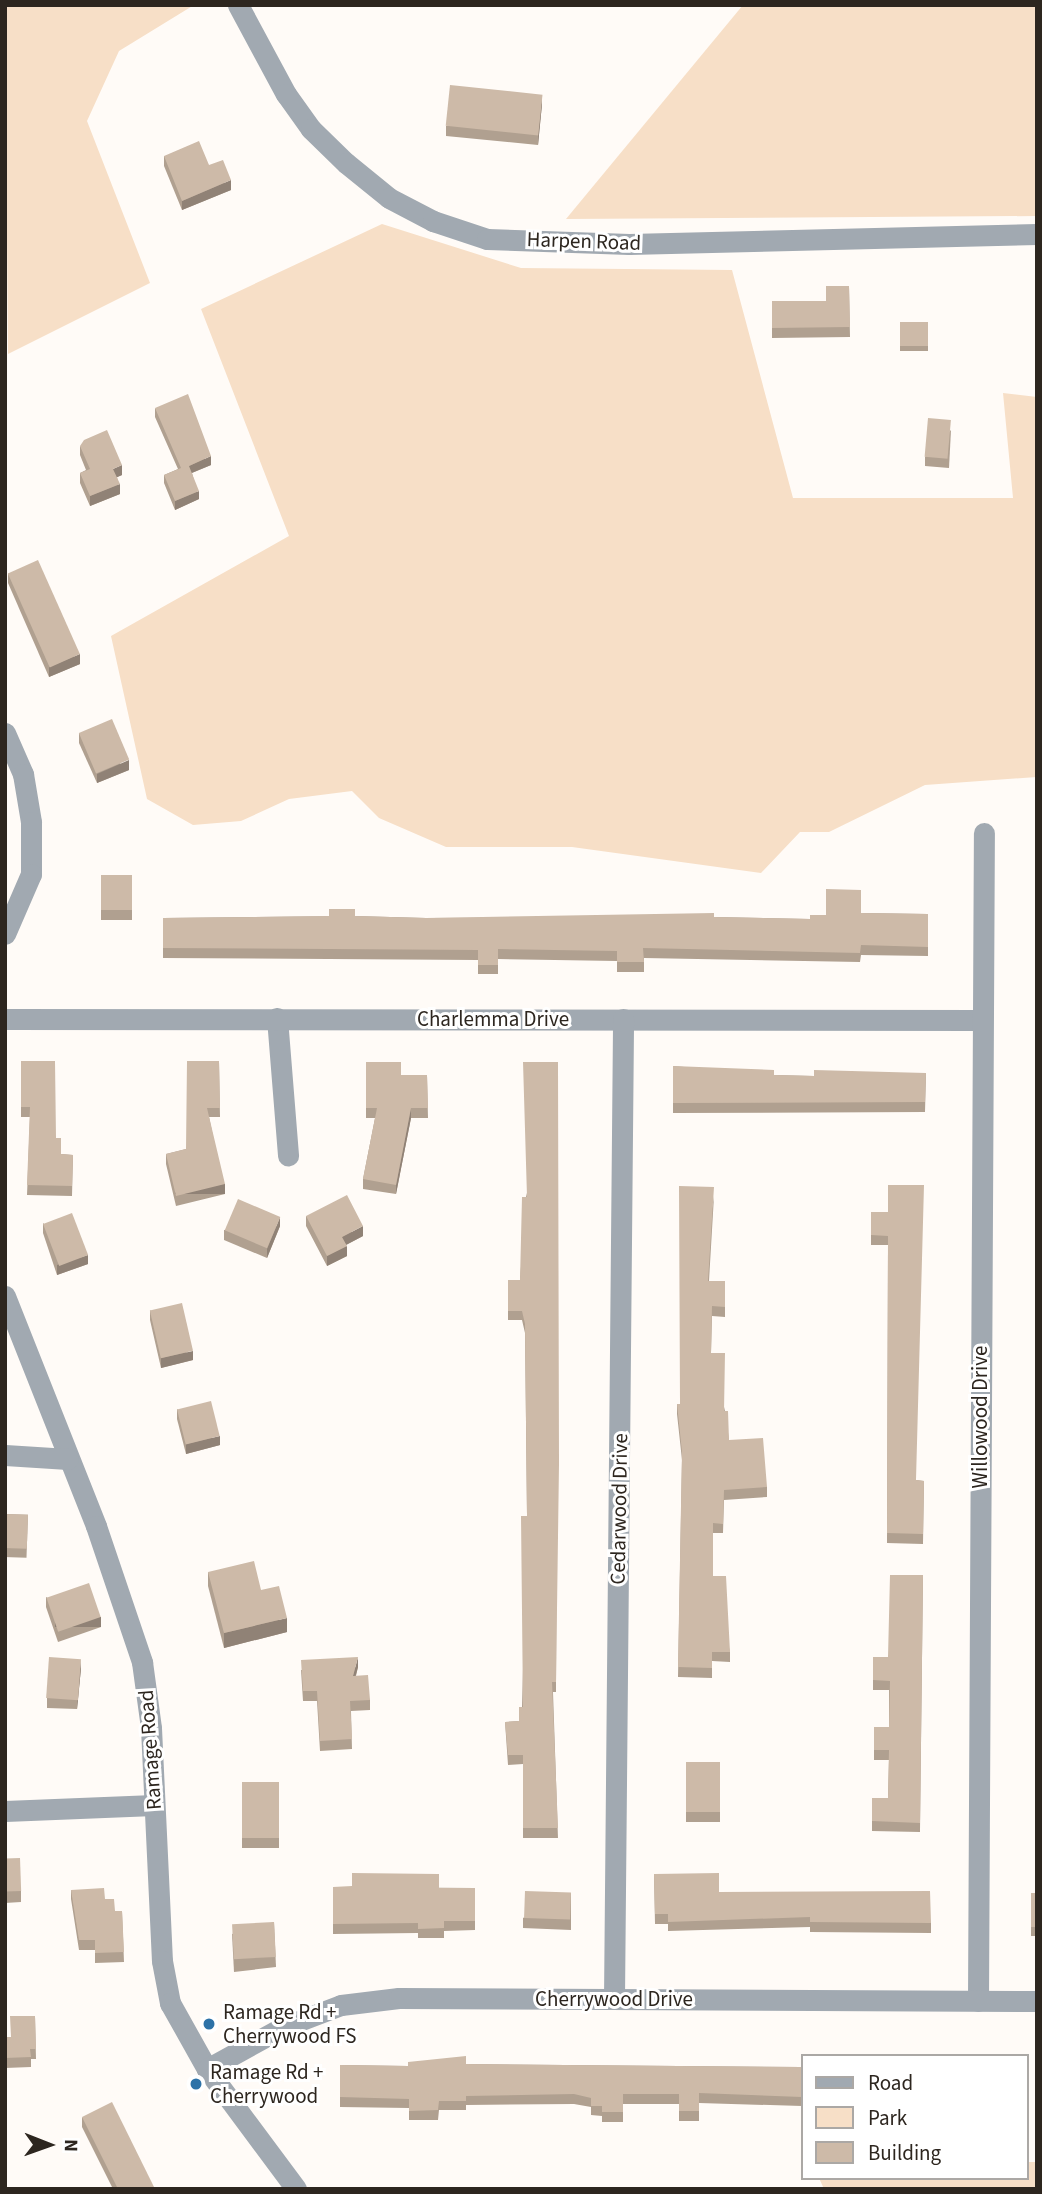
<!DOCTYPE html>
<html>
<head>
<meta charset="utf-8">
<style>
  body { margin:0 }
  #map { position:relative; width:1042px; height:2194px; overflow:hidden; background:#fffbf7; font-family:"Source Sans 3",sans-serif }
  div>[style] { position:absolute }
  .green>* { inset:0; background:#f7dfc7 }
  .minor>* { height:21px; margin:-10.5px; padding:0 10.5px; transform-origin:10.5px; border-radius:10.5px; background:#a1a9b1 }
  .wall>* { inset:0; background:#b0a090; transform-origin:0 0 }
  .shaded-wall>* { inset:0; background:#908276; transform-origin:0 0 }
  .building>* { inset:0; background:#cdbaa8; transform-origin:0 0 }
  .dots>* { width:19px; height:19px; translate:-50% -50%; box-sizing:border-box; border:4px solid #fff; border-radius:50% }
  span { translate:-50% -50%; white-space:nowrap; text-align:center; line-height:1.15; -webkit-text-stroke:6px #fff; paint-order:stroke }
  .street-label { font-size:21px; color:#2d261f }
  .poi-label { font-size:21px; color:#2d261f }
  .left { translate:0 -50%; text-align:left }
  .frame { position:absolute; inset:0; border:7px solid #2d261f; pointer-events:none }
  .legend { position:absolute; left:801px; top:2054px; width:228px; height:126px; box-sizing:border-box; background:#fff; border:2px solid #aba8a5; margin:0; padding:9px 12px; list-style:none; font-size:21px; color:#2d261f }
  .legend li { display:flex; align-items:center; gap:14px; height:35px }
  .legend b { width:35px; border:2px solid #aba8a5 }
  .north { position:absolute; left:14px; top:2110px; width:70px; height:70px; -webkit-text-stroke:5px #fff; paint-order:stroke; rotate:91deg; font-size:19px; font-weight:700; line-height:28px; text-align:center; color:#2d261f }
  .north::after { content:''; display:block; margin:auto; width:24px; height:32px; background:#2d261f; clip-path:polygon(50% 0,100% 100%,50% 72%,0 100%) }
</style>
</head>
<body>
<div id="map">
  <div class="green">
    <i style="clip-path:polygon(5px 5px,194px 5px,119px 51px,87px 121px,150px 283px,8px 354px)"></i>
    <i style="clip-path:polygon(743px 5px,1037px 5px,1037px 216px,566px 219px)"></i>
    <i style="clip-path:polygon(382px 224px,521px 268px,732px 270px,793px 498px,1013px 498px,1003px 393px,1037px 397px,1037px 777px,925px 785px,829px 832px,800px 832px,761px 873px,572px 847px,446px 847px,379px 818px,352px 791px,289px 799px,241px 821px,193px 825px,147px 799px,111px 636px,289px 536px,201px 309px)"></i>
    <i style="clip-path:polygon(1026px 2162px,1037px 2162px,1037px 2189px,824px 2189px,819px 2178px,1026px 2178px)"></i>
  </div>
  <div class="minor">
    <i style="left:238px;top:5px;width:101px;rotate:61.7deg"></i>
    <i style="left:286px;top:94px;width:43px;rotate:54.5deg"></i>
    <i style="left:311px;top:129px;width:49px;rotate:44.2deg"></i>
    <i style="left:346px;top:163px;width:55px;rotate:39.1deg"></i>
    <i style="left:389px;top:198px;width:50px;rotate:27.6deg"></i>
    <i style="left:433px;top:221px;width:57px;rotate:18.4deg"></i>
    <i style="left:487px;top:239px;width:142px;rotate:2deg"></i>
    <i style="left:629px;top:244px;width:408px;rotate:-1.4deg"></i>
    <i style="left:5px;top:733px;width:45px;rotate:66.3deg"></i>
    <i style="left:23px;top:774px;width:49px;rotate:80.5deg"></i>
    <i style="left:31px;top:822px;width:52px;rotate:90deg"></i>
    <i style="left:31px;top:874px;width:65px;rotate:113.4deg"></i>
    <i style="left:277px;top:1018px;width:138px;rotate:85.4deg"></i>
    <i style="left:5px;top:1019px;width:977px;rotate:0.06deg"></i>
    <i style="left:5px;top:1296px;width:247px;rotate:68.4deg"></i>
    <i style="left:96px;top:1526px;width:144px;rotate:71.3deg"></i>
    <i style="left:142px;top:1662px;width:67px;rotate:82.2deg"></i>
    <i style="left:151px;top:1728px;width:233px;rotate:87.3deg"></i>
    <i style="left:162px;top:1961px;width:43px;rotate:79.2deg"></i>
    <i style="left:170px;top:2003px;width:76px;rotate:60.7deg"></i>
    <i style="left:207px;top:2069px;width:149px;rotate:53.4deg"></i>
    <i style="left:5px;top:1455px;width:63px;rotate:3.6deg"></i>
    <i style="left:5px;top:1811px;width:149px;rotate:-2.3deg"></i>
    <i style="left:614px;top:1999px;width:980px;rotate:-89.47deg"></i>
    <i style="left:978px;top:2001px;width:1168px;rotate:-89.71deg"></i>
    <i style="left:207px;top:2069px;width:87px;rotate:-28.9deg"></i>
    <i style="left:283px;top:2027px;width:62px;rotate:-20.8deg"></i>
    <i style="left:341px;top:2005px;width:58px;rotate:-6.9deg"></i>
    <i style="left:399px;top:1998px;width:638px;rotate:0.27deg"></i>
  </div>
  <div class="wall">
    <i style="clip-path:polygon(542px 104px,538px 145px,446px 136px,446px 126px)"></i>
    <i style="clip-path:polygon(164px 156px,209px 165px,231px 190px,182px 210px,164px 166px)"></i>
    <i style="clip-path:polygon(849px 286px,850px 337px,772px 338px,772px 301px,826px 301px)"></i>
    <i style="left:900px;top:322px;width:28px;height:29px"></i>
    <i style="clip-path:polygon(155px 408px,211px 465px,192px 473px,199px 499px,175px 510px,164px 483px,164px 475px,178px 469px,155px 417px)"></i>
    <i style="clip-path:polygon(951px 430px,949px 468px,925px 466px,925px 457px)"></i>
    <i style="clip-path:polygon(80px 446px,122px 475px,117px 477px,120px 494px,90px 506px,80px 483px,80px 473px,86px 470px,80px 455px)"></i>
    <i style="clip-path:polygon(8px 573px,80px 664px,49px 677px,8px 583px)"></i>
    <i style="clip-path:polygon(79px 733px,129px 770px,97px 783px,79px 743px)"></i>
    <i style="left:101px;top:875px;width:31px;height:45px"></i>
    <i style="clip-path:polygon(861px 913px,928px 914px,928px 956px,861px 955px,860px 962px,644px 958px,644px 972px,617px 972px,617px 961px,498px 959px,498px 974px,478px 974px,478px 960px,163px 958px,163px 918px,355px 916px,426px 918px,714px 917px,810px 919px,826px 915px)"></i>
    <i style="clip-path:polygon(21px 1061px,56px 1138px,61px 1154px,73px 1155px,72px 1196px,27px 1195px,30px 1117px,21px 1117px)"></i>
    <i style="clip-path:polygon(219px 1061px,220px 1117px,209px 1117px,225px 1194px,176px 1206px,166px 1164px,166px 1154px,186px 1149px)"></i>
    <i style="clip-path:polygon(366px 1062px,401px 1075px,427px 1075px,428px 1118px,411px 1118px,396px 1194px,363px 1189px,363px 1179px,375px 1118px,366px 1118px)"></i>
    <i style="clip-path:polygon(558px 1062px,556px 1692px,553px 1692px,558px 1838px,523px 1838px,523px 1764px,508px 1765px,505px 1722px,519px 1721px,522px 1707px,527px 1516px,525px 1333px,522px 1320px,508px 1320px,508px 1280px,520px 1280px,526px 1197px)"></i>
    <i style="clip-path:polygon(673px 1066px,774px 1075px,814px 1076px,926px 1073px,925px 1112px,673px 1113px)"></i>
    <i style="clip-path:polygon(714px 1196px,709px 1281px,725px 1281px,725px 1317px,712px 1316px,711px 1353px,725px 1411px,729px 1440px,767px 1487px,767px 1497px,724px 1500px,723px 1533px,713px 1533px,713px 1576px,730px 1652px,730px 1662px,712px 1661px,712px 1678px,678px 1677px,682px 1460px,677px 1414px,677px 1404px,680px 1404px)"></i>
    <i style="clip-path:polygon(871px 1212px,888px 1212px,916px 1480px,924px 1481px,923px 1544px,887px 1543px,888px 1245px,871px 1245px)"></i>
    <i style="clip-path:polygon(306px 1216px,363px 1236px,346px 1245px,347px 1256px,327px 1266px,306px 1226px)"></i>
    <i style="clip-path:polygon(43px 1223px,88px 1264px,57px 1275px,43px 1233px)"></i>
    <i style="clip-path:polygon(280px 1226px,267px 1258px,224px 1240px,224px 1230px)"></i>
    <i style="clip-path:polygon(150px 1310px,193px 1360px,161px 1368px,150px 1320px)"></i>
    <i style="clip-path:polygon(177px 1409px,220px 1445px,186px 1454px,177px 1419px)"></i>
    <i style="left:5px;top:1514px;width:23px;height:43px;rotate:2deg"></i>
    <i style="clip-path:polygon(208px 1572px,261px 1590px,287px 1632px,224px 1648px,208px 1586px)"></i>
    <i style="clip-path:polygon(923px 1575px,920px 1832px,872px 1831px,872px 1798px,888px 1798px,889px 1760px,874px 1760px,874px 1750px,889px 1727px,889px 1690px,873px 1690px,873px 1657px,888px 1657px)"></i>
    <i style="clip-path:polygon(46px 1597px,101px 1627px,58px 1642px,46px 1607px)"></i>
    <i style="clip-path:polygon(358px 1667px,356px 1676px,370px 1700px,370px 1710px,351px 1711px,352px 1749px,320px 1751px,317px 1701px,303px 1701px,301px 1670px)"></i>
    <i style="clip-path:polygon(81px 1668px,77px 1709px,47px 1708px,47px 1698px)"></i>
    <i style="left:720px;top:1762px;width:60px;height:34px;rotate:90deg"></i>
    <i style="left:242px;top:1782px;width:37px;height:66px"></i>
    <i style="clip-path:polygon(5px 1859px,21px 1891px,21px 1902px,5px 1903px)"></i>
    <i style="clip-path:polygon(654px 1874px,719px 1892px,931px 1923px,931px 1933px,810px 1932px,810px 1927px,668px 1931px,668px 1924px,655px 1924px)"></i>
    <i style="clip-path:polygon(333px 1887px,475px 1888px,475px 1930px,444px 1931px,444px 1938px,418px 1938px,418px 1933px,333px 1934px)"></i>
    <i style="clip-path:polygon(71px 1890px,105px 1899px,115px 1911px,122px 1911px,124px 1962px,95px 1963px,95px 1950px,79px 1950px,71px 1899px)"></i>
    <i style="clip-path:polygon(571px 1893px,571px 1930px,523px 1928px,523px 1918px)"></i>
    <i style="left:1031px;top:1893px;width:6px;height:43px"></i>
    <i style="clip-path:polygon(274px 1922px,276px 1967px,234px 1972px,232px 1934px)"></i>
    <i style="clip-path:polygon(35px 2016px,36px 2059px,31px 2059px,31px 2067px,5px 2068px,5px 2037px,11px 2037px)"></i>
    <i style="clip-path:polygon(802px 2062px,802px 2106px,699px 2103px,699px 2121px,679px 2121px,679px 2104px,623px 2104px,623px 2122px,602px 2122px,602px 2116px,591px 2115px,591px 2107px,574px 2104px,466px 2105px,466px 2110px,439px 2110px,438px 2120px,409px 2120px,409px 2108px,340px 2107px,340px 2065px,408px 2066px,466px 2064px,801px 2067px)"></i>
    <i style="clip-path:polygon(82px 2117px,155px 2189px,113px 2189px,82px 2127px)"></i>
  </div>
  <div class="shaded-wall">
    <i style="clip-path:polygon(542px 95px,542px 104px,538px 145px,538px 135px)"></i>
    <i style="clip-path:polygon(231px 180px,231px 190px,182px 210px,182px 201px)"></i>
    <i style="clip-path:polygon(211px 456px,211px 465px,189px 474px,189px 466px)"></i>
    <i style="clip-path:polygon(122px 465px,122px 475px,113px 479px,113px 469px)"></i>
    <i style="clip-path:polygon(120px 484px,120px 494px,90px 506px,90px 496px)"></i>
    <i style="clip-path:polygon(199px 491px,199px 499px,175px 510px,175px 501px)"></i>
    <i style="clip-path:polygon(80px 654px,80px 664px,49px 677px,49px 667px)"></i>
    <i style="clip-path:polygon(129px 760px,129px 770px,97px 783px,97px 774px)"></i>
    <i style="clip-path:polygon(411px 1108px,411px 1118px,396px 1194px,396px 1185px)"></i>
    <i style="left:225px;top:1184px;width:10px;height:50px;rotate:90deg"></i>
    <i style="clip-path:polygon(280px 1217px,280px 1226px,267px 1258px,267px 1249px)"></i>
    <i style="clip-path:polygon(363px 1226px,363px 1236px,342px 1247px,342px 1237px)"></i>
    <i style="clip-path:polygon(347px 1246px,347px 1256px,327px 1266px,327px 1256px)"></i>
    <i style="clip-path:polygon(88px 1255px,88px 1264px,57px 1275px,57px 1265px)"></i>
    <i style="clip-path:polygon(193px 1351px,193px 1360px,161px 1368px,161px 1358px)"></i>
    <i style="clip-path:polygon(220px 1436px,220px 1445px,186px 1454px,186px 1444px)"></i>
    <i style="left:101px;top:1617px;width:10px;height:46px;rotate:90deg"></i>
    <i style="clip-path:polygon(287px 1618px,287px 1632px,224px 1648px,224px 1633px)"></i>
    <i style="clip-path:polygon(358px 1657px,358px 1667px,353px 1685px,353px 1676px)"></i>
    <i style="clip-path:polygon(81px 1659px,81px 1668px,77px 1709px,77px 1700px)"></i>
  </div>
  <div class="building">
    <i style="left:450px;top:85px;width:93px;height:41px;rotate:6deg"></i>
    <i style="clip-path:polygon(199px 141px,209px 165px,223px 160px,231px 180px,182px 201px,164px 156px)"></i>
    <i style="clip-path:polygon(826px 286px,849px 286px,850px 327px,772px 328px,772px 301px,826px 301px)"></i>
    <i style="left:900px;top:322px;width:28px;height:24px"></i>
    <i style="clip-path:polygon(188px 394px,211px 456px,189px 466px,199px 491px,175px 501px,164px 475px,181px 468px,155px 408px)"></i>
    <i style="left:928px;top:418px;width:23px;height:39px;rotate:5deg"></i>
    <i style="clip-path:polygon(107px 430px,122px 465px,113px 469px,120px 484px,90px 496px,80px 473px,90px 469px,80px 446px,84px 440px)"></i>
    <i style="left:38px;top:560px;width:103px;height:33px;rotate:66deg"></i>
    <i style="left:112px;top:719px;width:44px;height:36px;rotate:67deg"></i>
    <i style="left:101px;top:875px;width:31px;height:35px"></i>
    <i style="clip-path:polygon(826px 889px,861px 890px,861px 913px,928px 914px,928px 947px,861px 945px,860px 953px,643px 948px,644px 962px,617px 962px,617px 951px,498px 949px,498px 965px,478px 965px,478px 950px,163px 948px,163px 918px,329px 916px,329px 909px,355px 909px,355px 916px,426px 918px,714px 913px,714px 917px,810px 919px,810px 915px,826px 915px)"></i>
    <i style="clip-path:polygon(21px 1061px,55px 1061px,56px 1138px,61px 1138px,61px 1154px,73px 1155px,72px 1186px,27px 1185px,30px 1107px,21px 1107px)"></i>
    <i style="clip-path:polygon(187px 1061px,219px 1061px,220px 1108px,207px 1108px,225px 1184px,176px 1196px,166px 1154px,186px 1149px)"></i>
    <i style="clip-path:polygon(366px 1062px,401px 1062px,401px 1075px,427px 1075px,428px 1108px,411px 1108px,396px 1185px,363px 1179px,377px 1108px,366px 1108px)"></i>
    <i style="clip-path:polygon(523px 1062px,558px 1062px,559px 1464px,556px 1682px,552px 1682px,558px 1828px,523px 1828px,523px 1755px,508px 1755px,505px 1722px,519px 1721px,519px 1707px,523px 1707px,521px 1516px,527px 1516px,525px 1324px,522px 1311px,508px 1311px,508px 1280px,520px 1280px,522px 1197px,527px 1197px)"></i>
    <i style="clip-path:polygon(673px 1066px,774px 1070px,774px 1075px,814px 1076px,814px 1070px,926px 1073px,925px 1102px,673px 1103px)"></i>
    <i style="clip-path:polygon(888px 1185px,924px 1185px,916px 1480px,924px 1481px,923px 1534px,887px 1533px,888px 1236px,871px 1235px,871px 1212px,888px 1212px)"></i>
    <i style="clip-path:polygon(679px 1186px,714px 1187px,708px 1281px,725px 1281px,725px 1307px,712px 1306px,711px 1353px,725px 1353px,724px 1411px,728px 1411px,729px 1440px,763px 1438px,767px 1487px,724px 1490px,723px 1524px,713px 1523px,713px 1576px,726px 1576px,730px 1652px,712px 1652px,712px 1668px,678px 1667px,682px 1452px,677px 1404px,680px 1404px)"></i>
    <i style="clip-path:polygon(347px 1195px,363px 1226px,342px 1237px,347px 1246px,327px 1256px,306px 1216px)"></i>
    <i style="left:238px;top:1199px;width:46px;height:34px;rotate:23deg"></i>
    <i style="left:72px;top:1213px;width:45px;height:31px;rotate:69deg"></i>
    <i style="left:182px;top:1303px;width:49px;height:33px;rotate:77deg"></i>
    <i style="left:211px;top:1401px;width:36px;height:35px;rotate:76deg"></i>
    <i style="left:5px;top:1514px;width:23px;height:34px;rotate:2deg"></i>
    <i style="clip-path:polygon(254px 1561px,261px 1590px,279px 1586px,287px 1618px,224px 1633px,208px 1572px)"></i>
    <i style="clip-path:polygon(890px 1575px,923px 1575px,920px 1823px,872px 1821px,872px 1798px,888px 1798px,889px 1750px,874px 1750px,874px 1727px,889px 1727px,890px 1681px,873px 1680px,873px 1657px,888px 1657px)"></i>
    <i style="left:89px;top:1583px;width:36px;height:45px;rotate:71deg"></i>
    <i style="left:49px;top:1657px;width:32px;height:41px;rotate:4deg"></i>
    <i style="clip-path:polygon(358px 1657px,353px 1676px,368px 1675px,370px 1700px,350px 1701px,352px 1739px,320px 1741px,317px 1691px,303px 1691px,301px 1660px)"></i>
    <i style="left:686px;top:1762px;width:34px;height:50px"></i>
    <i style="left:242px;top:1782px;width:37px;height:56px"></i>
    <i style="left:20px;top:1858px;width:33px;height:15px;rotate:88deg"></i>
    <i style="clip-path:polygon(352px 1873px,439px 1874px,439px 1888px,475px 1888px,475px 1921px,444px 1921px,444px 1928px,418px 1929px,418px 1923px,333px 1924px,333px 1887px,352px 1886px)"></i>
    <i style="clip-path:polygon(719px 1873px,719px 1892px,930px 1891px,931px 1923px,810px 1922px,810px 1917px,668px 1922px,668px 1914px,655px 1914px,654px 1874px)"></i>
    <i style="clip-path:polygon(104px 1888px,105px 1899px,114px 1899px,115px 1911px,122px 1911px,124px 1952px,95px 1953px,95px 1940px,79px 1940px,71px 1890px)"></i>
    <i style="left:525px;top:1891px;width:46px;height:27px;rotate:2deg"></i>
    <i style="left:1031px;top:1893px;width:6px;height:34px"></i>
    <i style="left:274px;top:1922px;width:35px;height:42px;rotate:87deg"></i>
    <i style="clip-path:polygon(10px 2016px,35px 2016px,36px 2049px,30px 2049px,31px 2057px,5px 2058px,5px 2037px,11px 2037px)"></i>
    <i style="clip-path:polygon(466px 2056px,466px 2064px,801px 2067px,801px 2062px,802px 2062px,802px 2097px,699px 2093px,699px 2111px,679px 2111px,679px 2094px,623px 2094px,623px 2112px,602px 2112px,602px 2106px,591px 2106px,591px 2098px,574px 2094px,466px 2096px,466px 2101px,439px 2101px,438px 2110px,409px 2111px,409px 2099px,340px 2097px,340px 2065px,408px 2066px,408px 2062px)"></i>
    <i style="clip-path:polygon(112px 2102px,155px 2189px,118px 2189px,82px 2117px)"></i>
  </div>
  <div class="dots">
    <i style="left:209px;top:2024px;background:#2d72a7"></i>
    <i style="left:196px;top:2084px;background:#2d72a7"></i>
  </div>
  <div class="street-label">
    <span style="left:584px;top:241px;rotate:2deg">Harpen Road</span>
    <span style="left:493px;top:1019px">Charlemma Drive</span>
    <span style="left:980px;top:1417px;rotate:-90deg">Willowood Drive</span>
    <span style="left:619px;top:1509px;rotate:-89deg">Cedarwood Drive</span>
    <span style="left:150px;top:1750px;rotate:-94deg">Ramage Road</span>
    <span style="left:614px;top:1999px">Cherrywood Drive</span>
  </div>
  <div class="poi-label">
    <span class="left" style="left:223px;top:2024px">Ramage Rd +<br>Cherrywood FS</span>
    <span class="left" style="left:210px;top:2084px">Ramage Rd +<br>Cherrywood</span>
  </div>
  <div class="frame"></div>
  <ul class="legend">
  <li><b style="height:9px;background:#a1a9b1"></b>Road</li>
  <li><b style="height:19px;background:#f7dfc7"></b>Park</li>
  <li><b style="height:19px;background:#cdbaa8"></b>Building</li>
  </ul>
  <div class="north">N</div>
</div>
</body>
</html>
